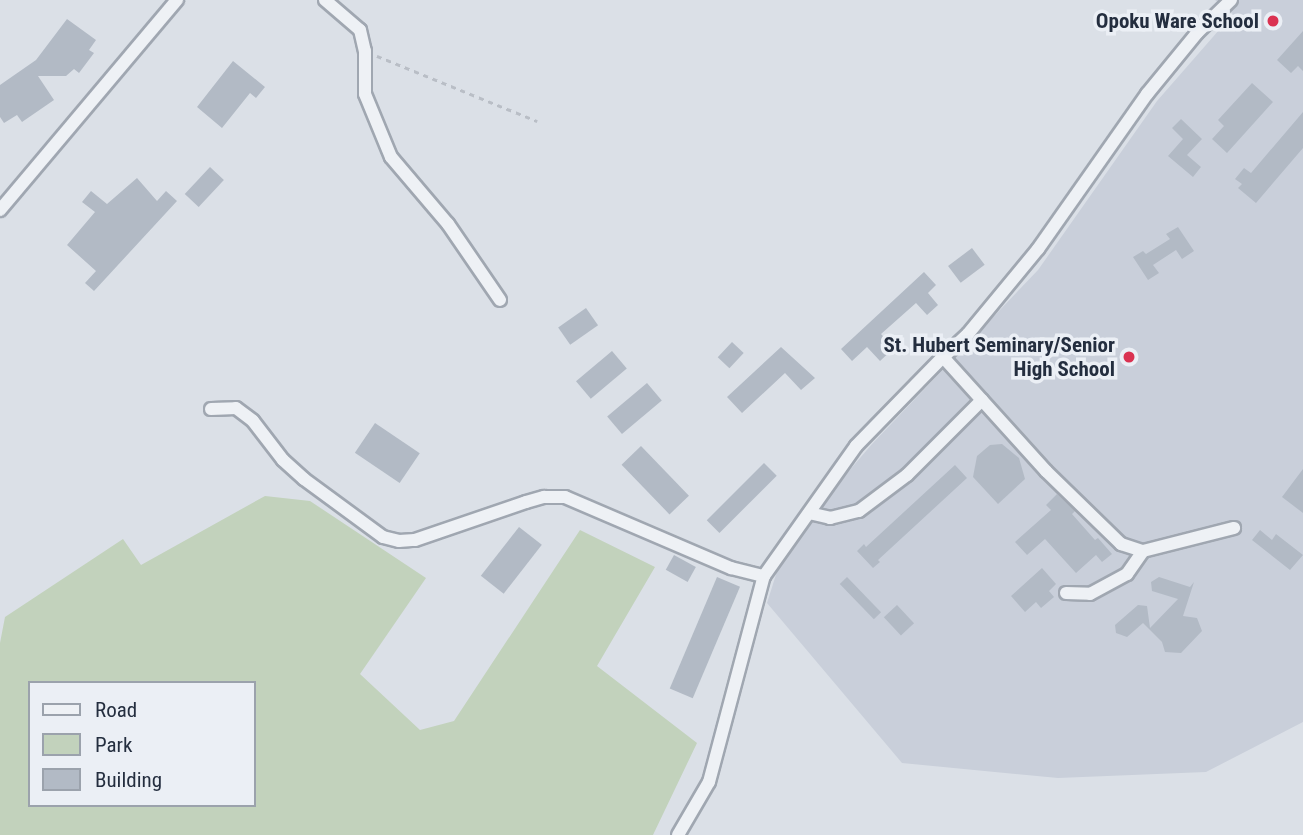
<!DOCTYPE html>
<html>
<head>
<meta charset="utf-8">
<style>
  body { margin:0 }
  #map { position:relative; width:1303px; height:835px; overflow:hidden; background:#dbe0e7; font-family:"Roboto Condensed",sans-serif }
  div>[style] { position:absolute }
  .built>* { inset:0; background:#c9cfda }
  .green>* { inset:0; background:#c2d2bc }
  .building>* { inset:0; background:#b2bac5; transform-origin:0 0 }
  .path>* { height:2.5px; margin-top:-1.25px; transform-origin:0; background:repeating-linear-gradient(90deg,#b9bec6 0 5px,transparent 0 10px) }
  .roads { filter:drop-shadow(2px 0 #a0a7b1) drop-shadow(-2px 0 #a0a7b1) drop-shadow(0 2px #a0a7b1) drop-shadow(0 -2px #a0a7b1) }
  .minor>* { height:12px; margin:-6px; padding:0 6px; transform-origin:6px; border-radius:6px; background:#eef1f5 }
  .dots>* { width:19px; height:19px; translate:-50% -50%; box-sizing:border-box; border:4px solid #ebeff5; border-radius:50% }
  span { translate:-50% -50%; white-space:nowrap; text-align:center; line-height:1.15; -webkit-text-stroke:7px #ebeff5; paint-order:stroke }
  .poi-label { font-size:21px; color:#242e3f; font-weight:700 }
  .right { translate:-100% -50%; text-align:right }
  .legend { position:absolute; left:28px; top:681px; width:228px; height:126px; box-sizing:border-box; background:#ebeff5; border:2px solid #9ba2ac; margin:0; padding:9px 12px; list-style:none; font-size:21px; color:#242e3f }
  .legend li { display:flex; align-items:center; gap:14px; height:35px }
  .legend b { width:35px; border:2px solid #9ba2ac }
</style>
</head>
<body>
<div id="map">
  <div class="built">
    <i style="clip-path:polygon(1215px 0,1303px 0,1303px 722px,1206px 772px,1058px 778px,902px 763px,767px 603px,785px 546px,872px 444px,1038px 270px,1157px 101px,1233px 14px)"></i>
  </div>
  <div class="green">
    <i style="clip-path:polygon(evenodd,265px 496px,310px 501px,426px 578px,360px 674px,420px 730px,454px 721px,580px 530px,655px 567px,597px 666px,697px 743px,653px 835px,0 835px,0 643px,5px 617px,123px 539px,141px 565px,265px 496px,30px 683px,254px 683px,254px 805px,30px 805px,30px 683px)"></i>
  </div>
  <div class="building">
    <i style="clip-path:polygon(67px 19px,96px 40px,89px 50px,94px 53px,79px 73px,74px 69px,66px 76px,38px 76px,54px 100px,22px 122px,17px 115px,4px 123px,0 117px,0 85px,36px 60px)"></i>
    <i style="clip-path:polygon(1303px 31px,1303px 71px,1298px 66px,1291px 73px,1277px 60px)"></i>
    <i style="clip-path:polygon(233px 61px,265px 87px,256px 98px,250px 93px,222px 128px,197px 107px)"></i>
    <i style="clip-path:polygon(1252px 83px,1273px 102px,1227px 153px,1212px 139px,1224px 126px,1218px 120px)"></i>
    <i style="clip-path:polygon(1303px 112px,1303px 148px,1256px 203px,1238px 188px,1242px 184px,1235px 179px,1244px 168px,1251px 173px)"></i>
    <i style="clip-path:polygon(1181px 119px,1202px 139px,1187px 155px,1201px 167px,1193px 177px,1168px 156px,1183px 139px,1172px 128px)"></i>
    <i style="left:210px;top:167px;width:19px;height:37px;rotate:43deg"></i>
    <i style="clip-path:polygon(137px 178px,157px 201px,166px 191px,177px 201px,94px 291px,85px 283px,96px 271px,67px 245px,95px 212px,82px 202px,91px 191px,107px 204px)"></i>
    <i style="clip-path:polygon(1178px 227px,1194px 251px,1182px 259px,1176px 250px,1153px 265px,1159px 273px,1148px 280px,1133px 257px,1143px 251px,1146px 254px,1170px 239px,1166px 234px)"></i>
    <i style="left:972px;top:248px;width:21px;height:30px;rotate:53deg"></i>
    <i style="clip-path:polygon(924px 272px,936px 285px,928px 293px,938px 305px,927px 315px,916px 303px,881px 334px,894px 348px,880px 361px,867px 347px,852px 361px,841px 349px)"></i>
    <i style="left:586px;top:308px;width:21px;height:34px;rotate:55deg"></i>
    <i style="left:732px;top:342px;width:16px;height:21px;rotate:43deg"></i>
    <i style="clip-path:polygon(781px 347px,815px 378px,801px 390px,785px 373px,742px 413px,727px 397px)"></i>
    <i style="left:612px;top:351px;width:23px;height:47px;rotate:50deg"></i>
    <i style="left:647px;top:383px;width:23px;height:52px;rotate:50deg"></i>
    <i style="left:375px;top:423px;width:54px;height:36px;rotate:34deg"></i>
    <i style="clip-path:polygon(1002px 444px,1019px 458px,1025px 479px,998px 504px,973px 477px,977px 456px,990px 445px)"></i>
    <i style="left:641px;top:446px;width:69px;height:27px;rotate:46deg"></i>
    <i style="left:764px;top:463px;width:18px;height:81px;rotate:45deg"></i>
    <i style="clip-path:polygon(955px 465px,967px 478px,878px 560px,880px 562px,873px 568px,857px 551px,864px 544px,866px 547px)"></i>
    <i style="clip-path:polygon(1303px 469px,1303px 513px,1282px 497px)"></i>
    <i style="clip-path:polygon(1057px 494px,1075px 511px,1072px 514px,1095px 540px,1098px 538px,1112px 554px,1102px 562px,1096px 555px,1076px 573px,1045px 539px,1027px 555px,1015px 542px,1051px 510px,1046px 505px)"></i>
    <i style="left:519px;top:527px;width:29px;height:62px;rotate:38deg"></i>
    <i style="clip-path:polygon(1260px 530px,1272px 540px,1276px 534px,1303px 555px,1290px 570px,1252px 540px)"></i>
    <i style="left:674px;top:555px;width:25px;height:17px;rotate:29deg"></i>
    <i style="clip-path:polygon(1042px 568px,1056px 584px,1049px 591px,1054px 597px,1041px 608px,1036px 602px,1025px 612px,1011px 596px)"></i>
    <i style="left:717px;top:577px;width:25px;height:121px;rotate:23deg"></i>
    <i style="left:847px;top:577px;width:49px;height:10px;rotate:46deg"></i>
    <i style="clip-path:polygon(1159px 577px,1190px 587px,1194px 582px,1183px 616px,1197px 618px,1202px 631px,1181px 653px,1165px 652px,1162px 642px,1143px 623px,1127px 637px,1116px 633px,1115px 625px,1138px 605px,1147px 606px,1150px 628px,1178px 599px,1152px 591px,1151px 582px)"></i>
    <i style="left:897px;top:605px;width:25px;height:18px;rotate:47deg"></i>
  </div>
  <div class="path">
    <i style="left:377px;top:56px;width:173px;rotate:22.1deg"></i>
  </div>
  <div class="roads">
    <div class="minor">
      <i style="left:325px;top:0;width:46px;rotate:40.6deg"></i>
      <i style="left:360px;top:30px;width:22px;rotate:77deg"></i>
      <i style="left:365px;top:51px;width:43px;rotate:90deg"></i>
      <i style="left:365px;top:94px;width:68px;rotate:67.6deg"></i>
      <i style="left:391px;top:157px;width:88px;rotate:49.6deg"></i>
      <i style="left:448px;top:224px;width:92px;rotate:55.6deg"></i>
      <i style="left:1231px;top:0;width:47px;rotate:135.9deg"></i>
      <i style="left:1197px;top:33px;width:79px;rotate:129.3deg"></i>
      <i style="left:1147px;top:94px;width:189px;rotate:125.1deg"></i>
      <i style="left:1038px;top:249px;width:110px;rotate:129.5deg"></i>
      <i style="left:968px;top:334px;width:34px;rotate:137deg"></i>
      <i style="left:943px;top:357px;width:154px;rotate:47.9deg"></i>
      <i style="left:1046px;top:471px;width:105px;rotate:44.2deg"></i>
      <i style="left:1121px;top:544px;width:23px;rotate:18deg"></i>
      <i style="left:1143px;top:551px;width:94px;rotate:-14.2deg"></i>
      <i style="left:0;top:210px;width:275px;rotate:-49.9deg"></i>
      <i style="left:211px;top:409px;width:25px;rotate:-2deg"></i>
      <i style="left:236px;top:408px;width:21px;rotate:37deg"></i>
      <i style="left:253px;top:421px;width:49px;rotate:52.4deg"></i>
      <i style="left:283px;top:460px;width:28px;rotate:42deg"></i>
      <i style="left:304px;top:479px;width:98px;rotate:36.3deg"></i>
      <i style="left:383px;top:537px;width:16px;rotate:14deg"></i>
      <i style="left:399px;top:541px;width:16px;rotate:-4deg"></i>
      <i style="left:415px;top:540px;width:117px;rotate:-18.9deg"></i>
      <i style="left:526px;top:502px;width:19px;rotate:-16deg"></i>
      <i style="left:544px;top:497px;width:21px"></i>
      <i style="left:565px;top:497px;width:181px;rotate:23.2deg"></i>
      <i style="left:731px;top:568px;width:34px;rotate:14deg"></i>
      <i style="left:764px;top:576px;width:159px;rotate:-54.7deg"></i>
      <i style="left:856px;top:446px;width:124px;rotate:-45.7deg"></i>
      <i style="left:809px;top:513px;width:22px;rotate:13deg"></i>
      <i style="left:830px;top:518px;width:30px;rotate:-14deg"></i>
      <i style="left:859px;top:511px;width:60px;rotate:-36.9deg"></i>
      <i style="left:907px;top:475px;width:106px;rotate:-45deg"></i>
      <i style="left:1066px;top:593px;width:24px;rotate:2deg"></i>
      <i style="left:1090px;top:594px;width:42px;rotate:-28.4deg"></i>
      <i style="left:1127px;top:574px;width:28px;rotate:-55deg"></i>
      <i style="left:678px;top:835px;width:61px;rotate:-59.7deg"></i>
      <i style="left:709px;top:782px;width:213px;rotate:-75.1deg"></i>
    </div>
  </div>
  <div class="dots">
    <i style="left:1273px;top:21px;background:#da3251"></i>
    <i style="left:1129px;top:357px;background:#da3251"></i>
  </div>
  <div class="poi-label">
    <span class="right" style="left:1259px;top:21px">Opoku Ware School</span>
    <span class="right" style="left:1115px;top:357px">St. Hubert Seminary/Senior<br>High School</span>
  </div>
  <ul class="legend">
  <li><b style="height:9px;background:#eef1f5"></b>Road</li>
  <li><b style="height:19px;background:#c2d2bc"></b>Park</li>
  <li><b style="height:19px;background:#b2bac5"></b>Building</li>
  </ul>
</div>
</body>
</html>
